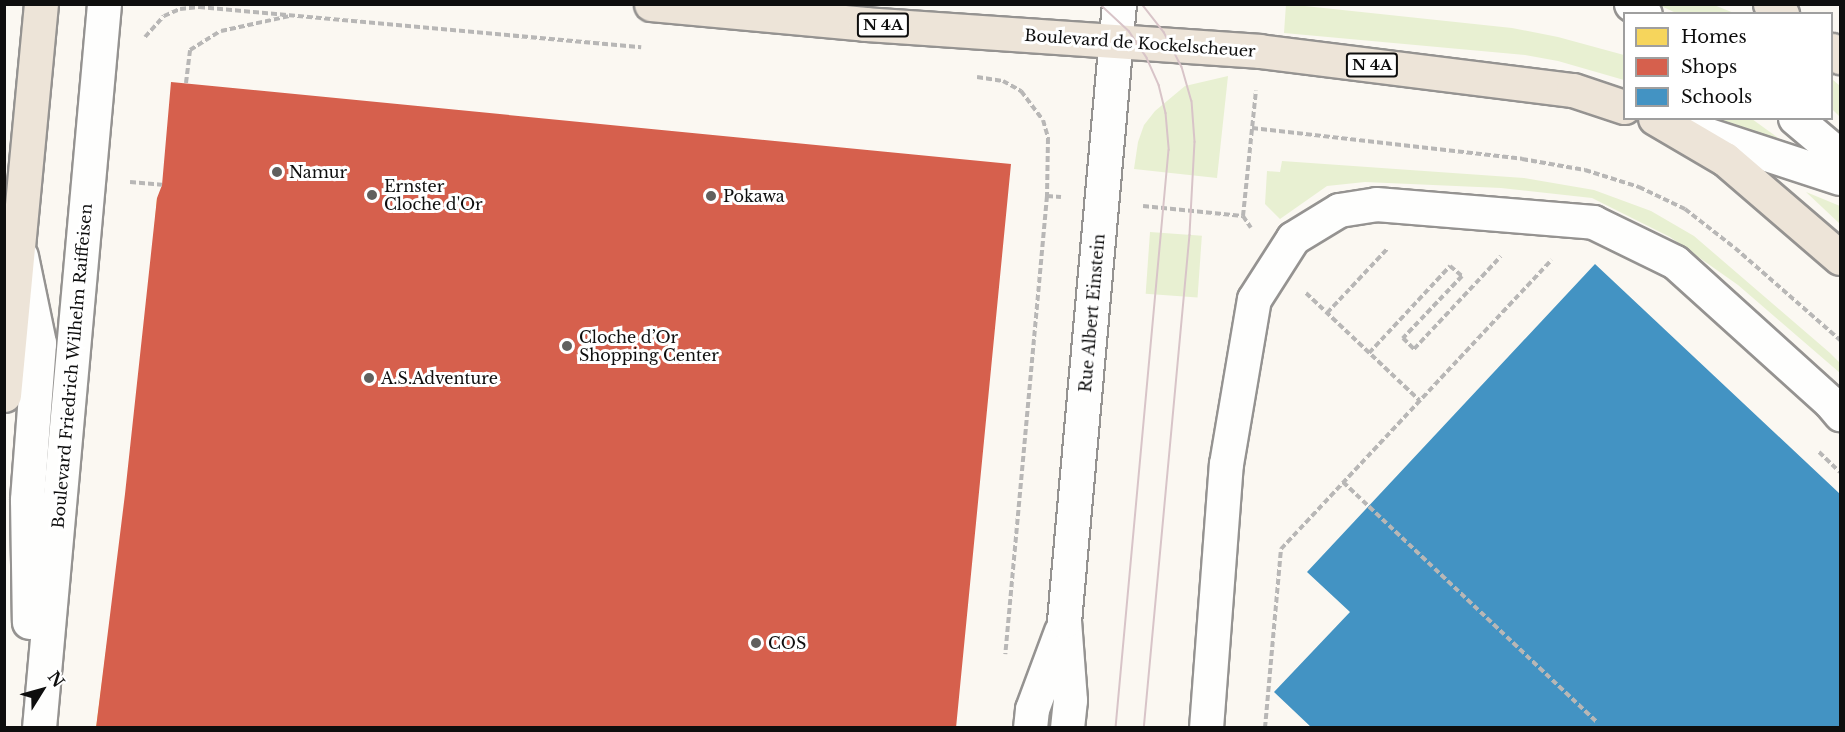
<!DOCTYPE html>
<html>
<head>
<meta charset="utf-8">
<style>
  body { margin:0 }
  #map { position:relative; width:1845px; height:732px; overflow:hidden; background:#fbf8f2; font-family:"Libre Baskerville",serif }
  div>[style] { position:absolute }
  .green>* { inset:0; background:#e8f0d2; transform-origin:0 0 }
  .homes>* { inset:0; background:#f6d55c; transform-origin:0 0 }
  .shops>* { inset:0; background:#d6604d }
  .schools>* { inset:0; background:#4393c3 }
  .path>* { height:4px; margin-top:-2px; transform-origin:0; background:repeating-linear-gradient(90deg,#b8b7b6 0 6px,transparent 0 9px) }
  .roads { filter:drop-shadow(2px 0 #959391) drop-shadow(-2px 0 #959391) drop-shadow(0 2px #959391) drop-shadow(0 -2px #959391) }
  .minor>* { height:33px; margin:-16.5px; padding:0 16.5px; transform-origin:16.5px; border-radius:16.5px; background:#fefefd }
  .major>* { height:33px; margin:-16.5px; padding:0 16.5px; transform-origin:16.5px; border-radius:16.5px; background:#ede4d8 }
  .tram>* { height:1.5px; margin:-0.75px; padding:0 0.75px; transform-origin:0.75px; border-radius:0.75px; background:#d8c4c8 }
  .dots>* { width:16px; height:16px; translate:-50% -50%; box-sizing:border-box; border:3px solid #fff; border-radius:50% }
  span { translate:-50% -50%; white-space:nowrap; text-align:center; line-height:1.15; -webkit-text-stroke:6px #fff; paint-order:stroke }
  .shield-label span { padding:2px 4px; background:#fff; border:2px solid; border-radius:4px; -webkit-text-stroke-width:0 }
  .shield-label { font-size:15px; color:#0e0e0e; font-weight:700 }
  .street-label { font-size:16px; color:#0e0e0e }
  .poi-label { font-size:16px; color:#0e0e0e }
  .left { translate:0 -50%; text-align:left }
  .frame { position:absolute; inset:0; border:6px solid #0e0e0e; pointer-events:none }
  .legend { position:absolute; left:1623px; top:12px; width:210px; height:108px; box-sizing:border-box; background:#fff; border:2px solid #9f9f9f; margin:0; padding:8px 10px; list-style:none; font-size:18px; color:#0e0e0e }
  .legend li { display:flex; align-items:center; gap:12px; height:30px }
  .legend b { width:30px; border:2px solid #9f9f9f }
  .north { position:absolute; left:12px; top:660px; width:60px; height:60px; -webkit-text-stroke:4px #fff; paint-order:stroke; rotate:53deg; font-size:16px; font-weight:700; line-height:24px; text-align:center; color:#0e0e0e }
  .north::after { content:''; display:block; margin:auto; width:21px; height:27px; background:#0e0e0e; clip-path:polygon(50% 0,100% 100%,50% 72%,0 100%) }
</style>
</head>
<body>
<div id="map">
  <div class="green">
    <i style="clip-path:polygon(1286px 4px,1512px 28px,1558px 37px,1624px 55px,1624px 80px,1558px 61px,1525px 55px,1284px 33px)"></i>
    <i style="clip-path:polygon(1659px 5px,1714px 5px,1734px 13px,1676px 13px)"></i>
    <i style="clip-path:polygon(1228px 76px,1217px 178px,1134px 169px,1138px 142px,1144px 125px,1155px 111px,1185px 86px)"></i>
    <i style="clip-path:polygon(1832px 79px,1840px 86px,1840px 117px,1832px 109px)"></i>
    <i style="clip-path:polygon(1708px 119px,1752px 119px,1784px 142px,1711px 120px)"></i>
    <i style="clip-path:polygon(1282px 161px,1524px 178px,1594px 190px,1651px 211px,1694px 236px,1830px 353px,1840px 363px,1840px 373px,1738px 285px,1670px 237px,1592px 198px,1501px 188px,1365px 182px,1327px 186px,1280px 219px,1265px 204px,1267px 171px,1280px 172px)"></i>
    <i style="clip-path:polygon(1806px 192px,1840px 206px,1840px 224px)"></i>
    <i style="left:1150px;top:232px;width:52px;height:62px;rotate:4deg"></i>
  </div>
  <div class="homes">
    <i style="left:157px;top:198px;width:157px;height:298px;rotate:5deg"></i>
    <i style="clip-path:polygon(113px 598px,282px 618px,271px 728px,96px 728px)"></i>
  </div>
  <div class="shops">
    <i style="clip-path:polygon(171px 82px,1011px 164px,956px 728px,96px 728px,125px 494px,157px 198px,162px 185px)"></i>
  </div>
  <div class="schools">
    <i style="clip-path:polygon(1595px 264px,1840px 494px,1840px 728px,1312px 728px,1274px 692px,1350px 612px,1307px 572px)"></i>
  </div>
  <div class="path">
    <i style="left:145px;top:37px;width:28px;rotate:-48deg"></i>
    <i style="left:164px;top:16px;width:17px;rotate:-24deg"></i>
    <i style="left:180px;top:9px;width:19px;rotate:-6deg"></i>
    <i style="left:199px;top:7px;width:444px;rotate:5.2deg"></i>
    <i style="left:977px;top:77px;width:26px;rotate:9deg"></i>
    <i style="left:1003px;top:81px;width:21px;rotate:29deg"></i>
    <i style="left:1021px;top:91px;width:36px;rotate:53deg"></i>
    <i style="left:1043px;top:120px;width:19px;rotate:74deg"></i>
    <i style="left:1048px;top:138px;width:58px;rotate:91deg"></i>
    <i style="left:1047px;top:196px;width:460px;rotate:95.2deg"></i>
    <i style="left:186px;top:83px;width:33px;rotate:-83deg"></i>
    <i style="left:190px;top:50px;width:36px;rotate:-32deg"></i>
    <i style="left:221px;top:31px;width:71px;rotate:-12.3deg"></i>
    <i style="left:1252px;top:128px;width:272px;rotate:6.5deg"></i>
    <i style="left:1522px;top:159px;width:64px;rotate:9.9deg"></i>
    <i style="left:1585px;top:170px;width:57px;rotate:17.5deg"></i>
    <i style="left:1639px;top:187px;width:51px;rotate:25.6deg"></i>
    <i style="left:1685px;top:209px;width:63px;rotate:38deg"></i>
    <i style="left:1735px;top:248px;width:140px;rotate:41.2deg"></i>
    <i style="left:130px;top:182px;width:32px;rotate:5deg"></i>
    <i style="left:1047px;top:196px;width:14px;rotate:4deg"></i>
    <i style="left:1143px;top:206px;width:100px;rotate:5.7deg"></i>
    <i style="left:1243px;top:216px;width:126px;rotate:-84.1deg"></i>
    <i style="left:1243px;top:216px;width:14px;rotate:56deg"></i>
    <i style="left:1306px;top:293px;width:156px;rotate:43.4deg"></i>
    <i style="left:1327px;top:313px;width:89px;rotate:-46.8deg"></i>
    <i style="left:1369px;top:353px;width:119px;rotate:-47deg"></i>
    <i style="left:1450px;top:266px;width:16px;rotate:40deg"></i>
    <i style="left:1462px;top:276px;width:86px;rotate:133.6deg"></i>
    <i style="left:1403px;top:338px;width:16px;rotate:45deg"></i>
    <i style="left:1414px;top:349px;width:127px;rotate:-46.9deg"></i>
    <i style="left:1819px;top:452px;width:29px;rotate:44deg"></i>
    <i style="left:1343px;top:482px;width:349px;rotate:43.4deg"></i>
    <i style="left:1265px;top:728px;width:180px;rotate:-84.9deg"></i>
    <i style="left:1281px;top:549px;width:396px;rotate:-46.9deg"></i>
  </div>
  <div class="roads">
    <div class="minor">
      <i style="left:1631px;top:4px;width:17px;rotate:36deg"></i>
      <i style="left:1795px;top:118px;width:59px;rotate:40.2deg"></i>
      <i style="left:1684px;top:127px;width:164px;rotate:18.1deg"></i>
      <i style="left:21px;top:256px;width:89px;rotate:78.3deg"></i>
      <i style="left:39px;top:343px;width:157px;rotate:94.4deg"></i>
      <i style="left:27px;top:500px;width:122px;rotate:89.1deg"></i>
      <i style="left:39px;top:728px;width:727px;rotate:-84.87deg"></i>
      <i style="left:1030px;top:728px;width:19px;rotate:-84deg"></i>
      <i style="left:1032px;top:709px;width:83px;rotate:-69.6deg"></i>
      <i style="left:1067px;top:728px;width:28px;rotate:-84deg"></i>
      <i style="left:1070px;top:700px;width:79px;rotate:-94.3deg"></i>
      <i style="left:1064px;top:621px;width:619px;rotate:-84.91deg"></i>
      <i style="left:1206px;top:728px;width:265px;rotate:-85.7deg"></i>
      <i style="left:1226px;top:464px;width:167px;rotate:-80.4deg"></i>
      <i style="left:1254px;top:299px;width:72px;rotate:-57.4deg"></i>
      <i style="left:1293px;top:238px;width:54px;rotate:-31.3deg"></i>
      <i style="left:1339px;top:210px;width:37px;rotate:-9deg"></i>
      <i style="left:1376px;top:204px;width:218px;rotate:4.7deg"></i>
      <i style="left:1593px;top:222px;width:91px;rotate:26deg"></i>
      <i style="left:1675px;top:262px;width:209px;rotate:42.1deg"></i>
      <i style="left:1830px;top:402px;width:16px;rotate:50deg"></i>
    </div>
    <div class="major">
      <i style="left:651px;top:4px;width:215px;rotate:5.3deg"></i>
      <i style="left:865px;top:24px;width:395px;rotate:3.9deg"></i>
      <i style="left:1259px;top:51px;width:316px;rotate:7.1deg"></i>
      <i style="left:1573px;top:90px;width:54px;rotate:18.4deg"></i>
      <i style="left:1770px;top:4px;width:16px;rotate:40deg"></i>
      <i style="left:1832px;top:50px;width:11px;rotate:41deg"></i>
      <i style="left:1655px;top:118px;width:81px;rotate:30.4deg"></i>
      <i style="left:1725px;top:159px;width:152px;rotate:40.7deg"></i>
      <i style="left:4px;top:395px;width:393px;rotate:-84.6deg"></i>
    </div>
  </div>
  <div class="tram">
    <i style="left:1100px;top:4px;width:40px;rotate:43deg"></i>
    <i style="left:1129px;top:31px;width:32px;rotate:56deg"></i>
    <i style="left:1147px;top:58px;width:30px;rotate:66deg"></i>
    <i style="left:1159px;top:85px;width:29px;rotate:76deg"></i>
    <i style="left:1166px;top:113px;width:37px;rotate:85deg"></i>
    <i style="left:1169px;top:150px;width:580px;rotate:95.24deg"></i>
    <i style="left:1142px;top:4px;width:36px;rotate:52deg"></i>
    <i style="left:1164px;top:32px;width:39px;rotate:63deg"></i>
    <i style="left:1182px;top:67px;width:35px;rotate:74deg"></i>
    <i style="left:1192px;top:101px;width:41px;rotate:85.8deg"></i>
    <i style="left:1195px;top:142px;width:93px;rotate:93.1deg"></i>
    <i style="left:1190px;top:235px;width:495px;rotate:95.3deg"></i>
  </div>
  <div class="dots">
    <i style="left:277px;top:172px;background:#61605e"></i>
    <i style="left:372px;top:195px;background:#61605e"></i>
    <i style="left:711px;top:196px;background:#61605e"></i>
    <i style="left:567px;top:346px;background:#61605e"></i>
    <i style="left:369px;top:378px;background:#61605e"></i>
    <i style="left:756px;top:643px;background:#61605e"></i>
  </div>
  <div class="shield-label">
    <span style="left:883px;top:25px">N 4A</span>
    <span style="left:1372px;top:65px">N 4A</span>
  </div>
  <div class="street-label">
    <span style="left:1140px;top:43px;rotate:4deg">Boulevard de Kockelscheuer</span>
    <span style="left:1092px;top:313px;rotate:-85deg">Rue Albert Einstein</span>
    <span style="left:72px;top:366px;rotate:-85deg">Boulevard Friedrich Wilhelm Raiffeisen</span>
  </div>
  <div class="poi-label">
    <span class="left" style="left:289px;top:172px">Namur</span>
    <span class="left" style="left:384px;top:195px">Ernster<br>Cloche d'Or</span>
    <span class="left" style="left:723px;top:196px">Pokawa</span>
    <span class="left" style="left:579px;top:346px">Cloche d’Or<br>Shopping Center</span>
    <span class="left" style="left:381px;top:378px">A.S.Adventure</span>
    <span class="left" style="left:768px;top:643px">COS</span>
  </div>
  <div class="frame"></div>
  <ul class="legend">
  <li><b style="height:16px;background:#f6d55c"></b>Homes</li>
  <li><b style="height:16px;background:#d6604d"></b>Shops</li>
  <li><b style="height:16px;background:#4393c3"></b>Schools</li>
  </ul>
  <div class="north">N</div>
</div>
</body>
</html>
